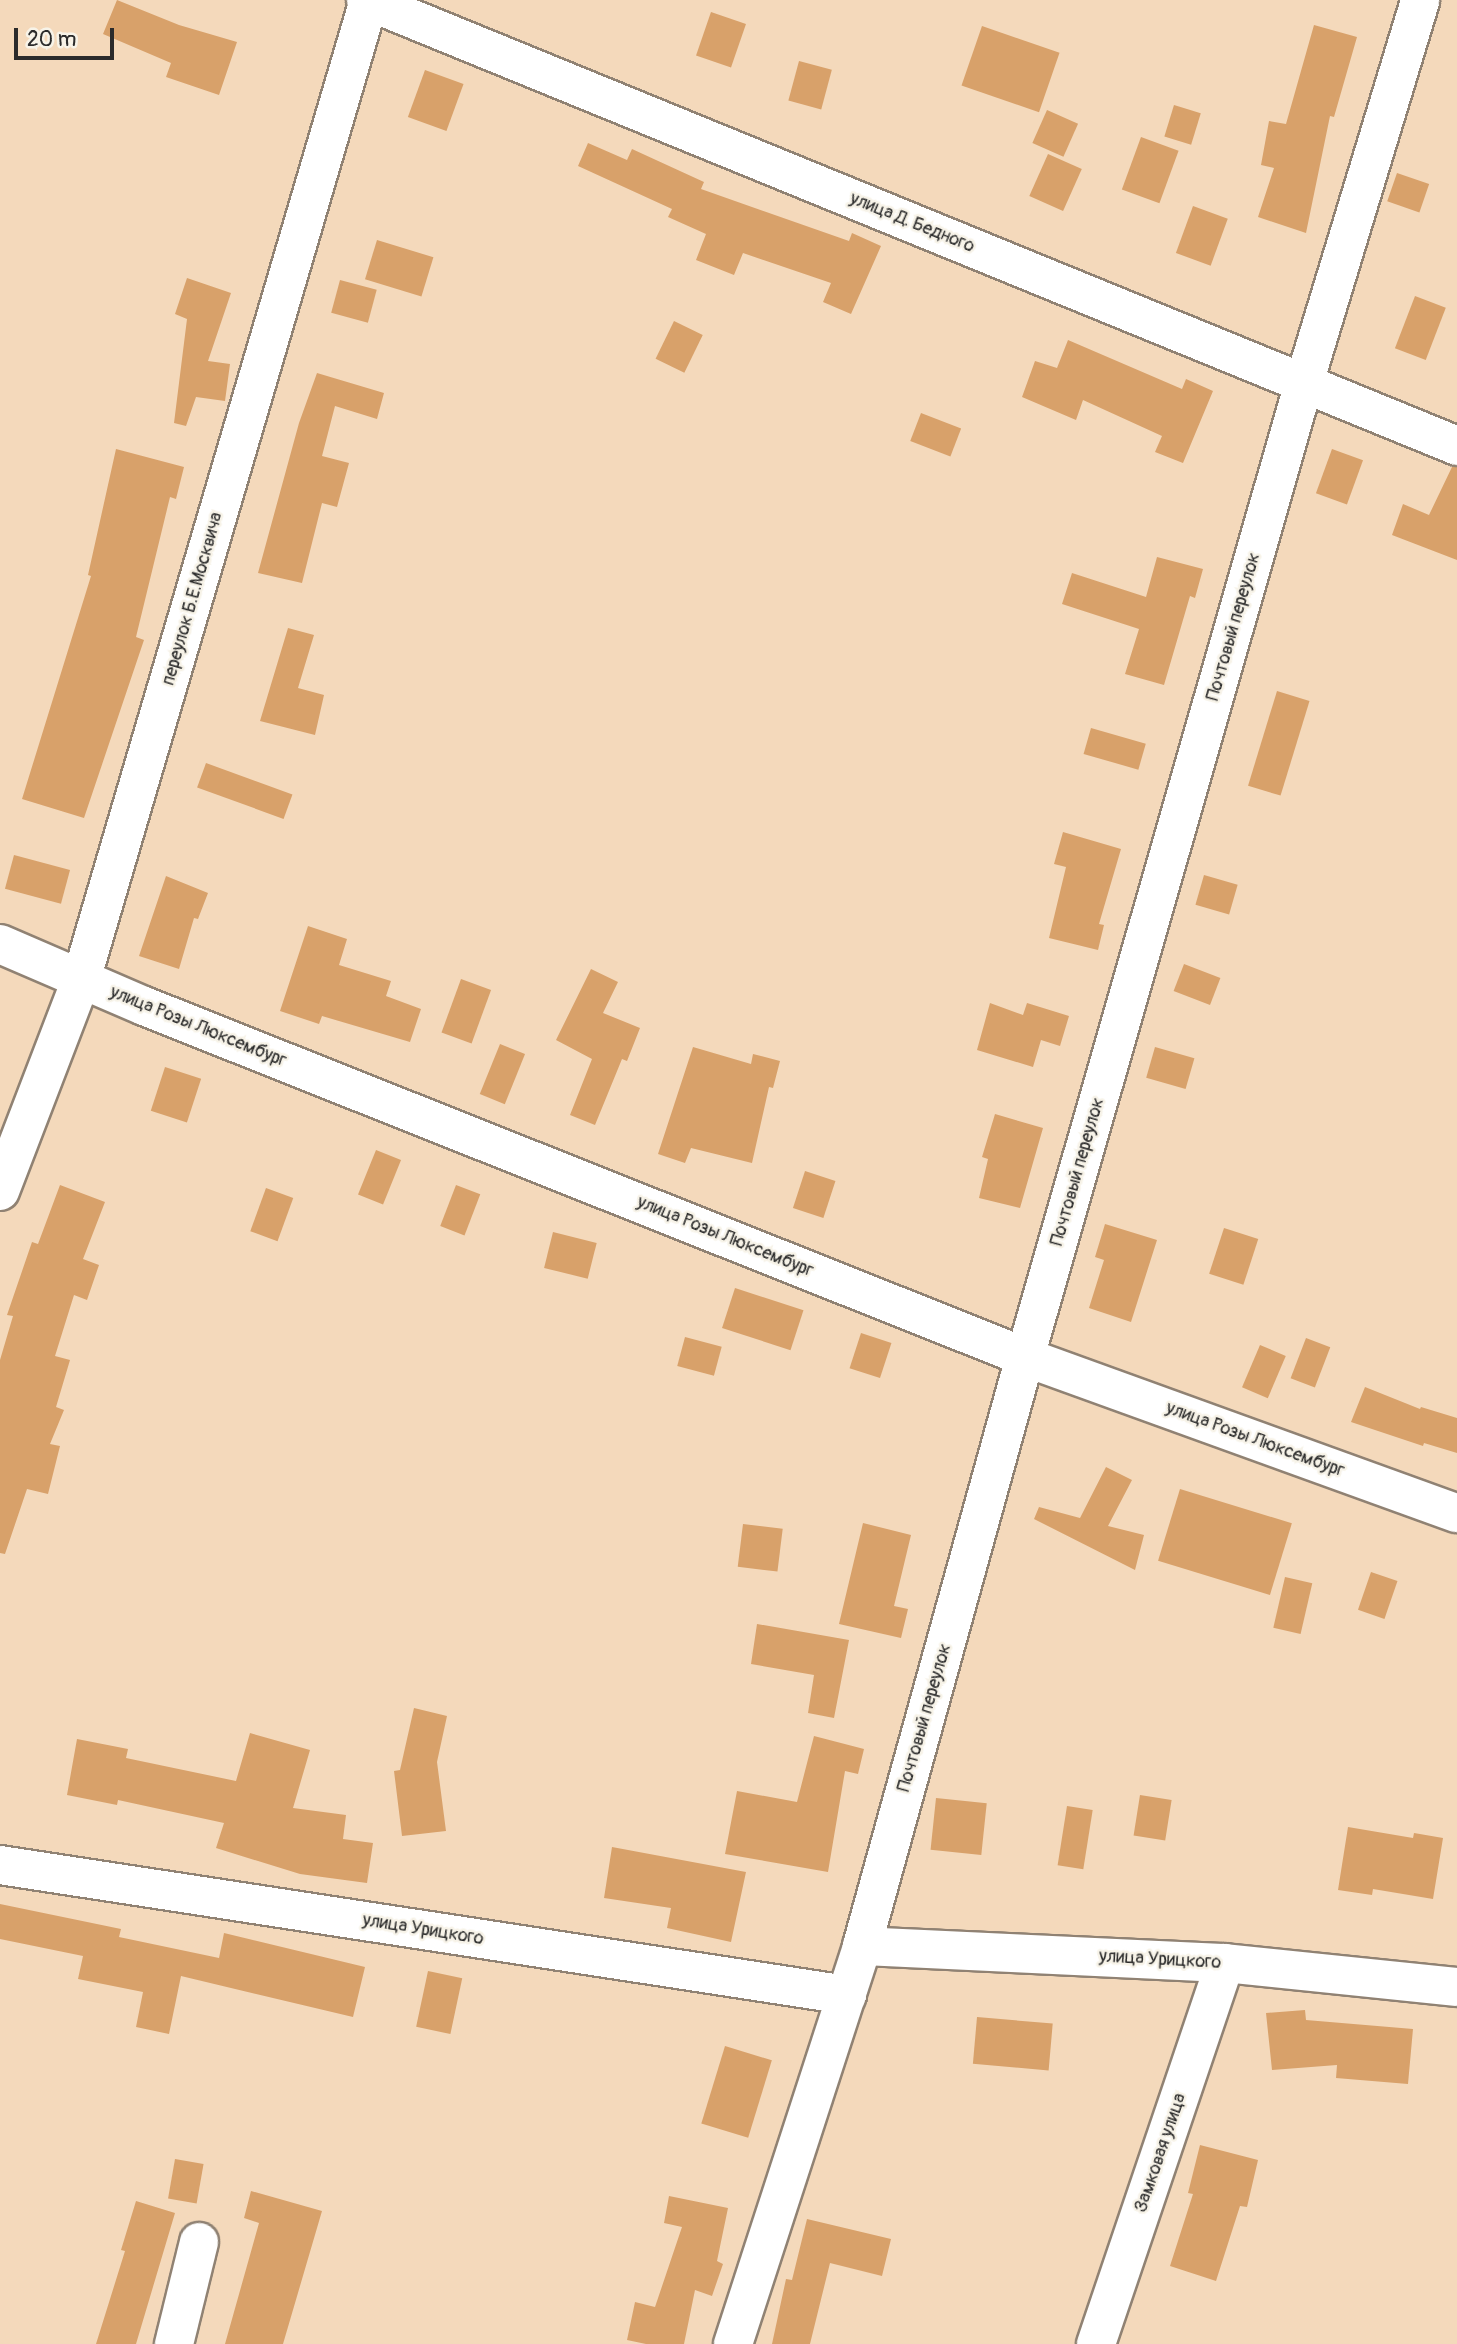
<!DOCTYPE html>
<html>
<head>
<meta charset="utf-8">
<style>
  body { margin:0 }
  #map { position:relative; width:1457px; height:2344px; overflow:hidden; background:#f4d9bb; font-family:Pangolin,sans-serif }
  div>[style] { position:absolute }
  .building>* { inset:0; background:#d8a16a; transform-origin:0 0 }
  .roads { filter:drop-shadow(2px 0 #908273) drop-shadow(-2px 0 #908273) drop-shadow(0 2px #908273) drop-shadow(0 -2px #908273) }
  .minor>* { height:38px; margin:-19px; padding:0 19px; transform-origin:19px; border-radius:19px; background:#fff }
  span { translate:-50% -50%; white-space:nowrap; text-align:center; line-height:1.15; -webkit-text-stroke:5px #f7f3e8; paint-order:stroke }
  .street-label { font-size:18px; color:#2b2b2b }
  .scale { position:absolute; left:14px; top:28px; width:100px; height:32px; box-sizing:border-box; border:4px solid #2b2b2b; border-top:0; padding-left:9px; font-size:21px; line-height:24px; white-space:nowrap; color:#2b2b2b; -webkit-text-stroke:5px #f7f3e8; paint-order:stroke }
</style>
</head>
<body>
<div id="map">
  <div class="building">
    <i style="clip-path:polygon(117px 0,179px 25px,237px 42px,219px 95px,166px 77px,171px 63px,103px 34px)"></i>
    <i style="left:711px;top:12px;width:37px;height:46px;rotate:19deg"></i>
    <i style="clip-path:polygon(1314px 25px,1357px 37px,1334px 117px,1330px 116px,1306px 233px,1258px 217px,1274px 168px,1261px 165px,1269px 121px,1286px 124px)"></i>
    <i style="left:982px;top:26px;width:82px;height:63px;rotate:19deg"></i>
    <i style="left:799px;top:61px;width:34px;height:41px;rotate:15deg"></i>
    <i style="left:425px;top:70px;width:41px;height:50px;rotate:20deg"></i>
    <i style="left:1174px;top:105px;width:28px;height:33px;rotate:17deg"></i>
    <i style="left:1047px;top:110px;width:34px;height:36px;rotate:24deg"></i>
    <i style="left:1141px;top:137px;width:40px;height:56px;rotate:20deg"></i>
    <i style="clip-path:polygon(588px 143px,627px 160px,632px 149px,704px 182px,701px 189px,849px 241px,852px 233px,881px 246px,851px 314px,823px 302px,831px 283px,743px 253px,734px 275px,696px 260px,706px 234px,668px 217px,672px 209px,578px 166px)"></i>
    <i style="left:1048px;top:154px;width:37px;height:46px;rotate:24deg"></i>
    <i style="left:1397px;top:173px;width:34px;height:30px;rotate:19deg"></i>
    <i style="left:1193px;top:206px;width:37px;height:50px;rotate:20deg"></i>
    <i style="left:377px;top:240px;width:59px;height:41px;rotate:17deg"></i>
    <i style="clip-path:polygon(187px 278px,231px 293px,208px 361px,230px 364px,225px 401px,196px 397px,186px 426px,174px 423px,187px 319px,175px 314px)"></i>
    <i style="left:340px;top:280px;width:38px;height:34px;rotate:15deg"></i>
    <i style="left:1415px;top:296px;width:33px;height:56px;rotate:21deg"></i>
    <i style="left:674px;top:321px;width:32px;height:42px;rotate:26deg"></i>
    <i style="clip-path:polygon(1068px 340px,1182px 389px,1186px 379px,1213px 391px,1183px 463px,1155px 452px,1162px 436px,1083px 400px,1076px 420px,1022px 397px,1035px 361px,1057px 368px)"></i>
    <i style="clip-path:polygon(317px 373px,384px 393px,377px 419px,335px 406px,322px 456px,349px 463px,337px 507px,322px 503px,302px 583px,258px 573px,299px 423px)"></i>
    <i style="left:921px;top:413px;width:43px;height:30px;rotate:21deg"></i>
    <i style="clip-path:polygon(116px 449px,184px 467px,176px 499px,170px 497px,136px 637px,144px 640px,84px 818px,22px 799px,91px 576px,88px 575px)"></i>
    <i style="left:1332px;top:449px;width:33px;height:47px;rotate:20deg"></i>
    <i style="clip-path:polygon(1452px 467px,1457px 467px,1457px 560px,1392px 535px,1403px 504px,1429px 515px)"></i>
    <i style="clip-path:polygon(1157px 557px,1203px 569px,1195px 598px,1190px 596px,1164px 685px,1125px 674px,1139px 629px,1062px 604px,1072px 573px,1146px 597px)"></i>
    <i style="clip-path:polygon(288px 628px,314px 635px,298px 688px,324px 695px,315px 735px,260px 721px)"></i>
    <i style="left:1277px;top:691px;width:34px;height:99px;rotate:17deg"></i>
    <i style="left:1091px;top:728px;width:57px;height:27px;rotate:16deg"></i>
    <i style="left:206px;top:763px;width:92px;height:26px;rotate:20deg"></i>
    <i style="clip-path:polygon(1063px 832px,1121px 849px,1099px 924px,1104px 925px,1098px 950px,1049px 938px,1066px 867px,1054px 864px)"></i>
    <i style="left:14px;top:855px;width:58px;height:35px;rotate:15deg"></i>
    <i style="left:1204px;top:875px;width:35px;height:31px;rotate:16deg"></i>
    <i style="clip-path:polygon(166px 876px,208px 893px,198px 919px,194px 918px,179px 969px,139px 956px)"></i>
    <i style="clip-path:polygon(308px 926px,347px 939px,339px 965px,391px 981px,386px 996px,421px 1009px,410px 1042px,322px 1016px,319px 1024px,280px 1011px)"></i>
    <i style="left:1184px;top:964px;width:39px;height:29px;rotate:21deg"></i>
    <i style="clip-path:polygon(591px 969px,618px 982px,603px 1013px,640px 1028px,627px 1061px,622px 1059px,595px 1125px,570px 1115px,592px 1059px,556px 1040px)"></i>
    <i style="left:461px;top:979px;width:32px;height:57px;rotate:20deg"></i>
    <i style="clip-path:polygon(990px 1003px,1023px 1015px,1027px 1003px,1069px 1016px,1060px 1046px,1041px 1040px,1033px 1067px,977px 1050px)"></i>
    <i style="left:500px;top:1044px;width:27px;height:54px;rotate:22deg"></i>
    <i style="clip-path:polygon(693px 1047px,751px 1064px,753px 1054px,780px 1061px,773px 1088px,769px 1087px,752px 1163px,691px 1148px,685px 1163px,658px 1154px)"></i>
    <i style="left:1155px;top:1047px;width:41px;height:32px;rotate:16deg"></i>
    <i style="left:165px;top:1067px;width:38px;height:46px;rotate:18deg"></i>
    <i style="clip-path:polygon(995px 1114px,1043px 1128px,1020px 1208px,979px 1198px,988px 1159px,982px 1157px)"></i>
    <i style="left:376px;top:1150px;width:27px;height:48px;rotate:22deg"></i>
    <i style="left:805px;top:1171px;width:32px;height:39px;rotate:18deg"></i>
    <i style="clip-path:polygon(60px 1185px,105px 1202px,83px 1259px,99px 1265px,87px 1300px,74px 1295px,55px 1356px,70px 1360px,56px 1407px,64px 1410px,50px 1444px,60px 1446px,48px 1494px,27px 1489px,5px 1554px,0 1553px,0 1360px,13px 1316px,7px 1315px,32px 1242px,38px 1244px)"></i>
    <i style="left:456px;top:1185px;width:26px;height:44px;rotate:21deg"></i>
    <i style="left:266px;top:1188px;width:29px;height:46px;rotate:20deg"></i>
    <i style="clip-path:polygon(1105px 1224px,1157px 1240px,1131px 1322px,1089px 1308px,1104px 1260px,1095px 1257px)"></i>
    <i style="left:1224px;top:1228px;width:36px;height:48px;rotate:18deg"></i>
    <i style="left:553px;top:1232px;width:45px;height:37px;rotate:14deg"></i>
    <i style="left:735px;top:1288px;width:72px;height:42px;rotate:18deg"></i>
    <i style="left:861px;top:1333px;width:32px;height:37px;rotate:18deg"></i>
    <i style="left:685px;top:1337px;width:38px;height:30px;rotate:15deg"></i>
    <i style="left:1306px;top:1338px;width:26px;height:43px;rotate:21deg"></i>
    <i style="left:1260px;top:1345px;width:28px;height:46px;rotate:23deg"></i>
    <i style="clip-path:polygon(1365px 1387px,1420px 1409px,1421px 1407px,1457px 1418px,1457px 1453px,1424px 1443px,1423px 1446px,1351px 1422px)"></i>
    <i style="clip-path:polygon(1106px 1467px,1132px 1480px,1108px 1526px,1144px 1535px,1135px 1570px,1034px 1519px,1039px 1507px,1080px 1518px)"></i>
    <i style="left:1180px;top:1489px;width:117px;height:75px;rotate:17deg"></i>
    <i style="clip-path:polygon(863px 1523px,911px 1535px,894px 1606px,908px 1609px,901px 1638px,839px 1624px)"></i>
    <i style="left:743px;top:1524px;width:40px;height:43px;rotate:7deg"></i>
    <i style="left:1371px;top:1572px;width:28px;height:40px;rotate:19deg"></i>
    <i style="left:1285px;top:1577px;width:28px;height:52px;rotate:13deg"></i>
    <i style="clip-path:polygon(757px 1624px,849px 1640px,834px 1718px,808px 1713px,814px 1675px,751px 1664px)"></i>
    <i style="clip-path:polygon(414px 1708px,447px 1716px,437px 1762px,446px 1831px,402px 1836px,394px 1771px,400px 1770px)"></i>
    <i style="clip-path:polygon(250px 1733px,310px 1750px,293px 1808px,346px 1815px,343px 1839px,373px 1843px,367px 1883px,300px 1874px,216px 1848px,224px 1823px,118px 1800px,117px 1805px,67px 1795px,77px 1739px,128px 1749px,126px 1758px,236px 1781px)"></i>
    <i style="clip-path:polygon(814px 1736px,864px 1749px,858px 1774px,845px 1771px,828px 1872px,725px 1854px,737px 1791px,797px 1802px)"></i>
    <i style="left:1140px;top:1795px;width:32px;height:41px;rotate:9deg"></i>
    <i style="left:936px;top:1798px;width:51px;height:52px;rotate:6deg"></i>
    <i style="left:1067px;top:1806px;width:26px;height:60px;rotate:9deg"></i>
    <i style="clip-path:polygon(1348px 1827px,1413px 1838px,1414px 1833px,1443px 1838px,1433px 1899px,1373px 1889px,1372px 1895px,1338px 1890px)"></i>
    <i style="clip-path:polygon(612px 1847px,746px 1872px,731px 1942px,667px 1928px,671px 1908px,604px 1898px)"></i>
    <i style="clip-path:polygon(0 1904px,121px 1929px,119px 1937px,219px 1958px,224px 1933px,365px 1967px,353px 2017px,181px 1976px,169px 2034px,136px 2027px,143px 1992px,78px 1979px,83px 1956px,0 1939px)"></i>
    <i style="left:428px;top:1971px;width:35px;height:57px;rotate:12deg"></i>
    <i style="clip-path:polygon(1305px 2010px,1306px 2020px,1413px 2029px,1408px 2084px,1336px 2078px,1337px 2065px,1272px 2070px,1266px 2013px)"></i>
    <i style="left:977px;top:2017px;width:76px;height:47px;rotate:5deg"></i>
    <i style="left:725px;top:2046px;width:49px;height:81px;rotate:17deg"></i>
    <i style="clip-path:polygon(1200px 2145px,1258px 2160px,1247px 2207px,1240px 2206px,1216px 2281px,1170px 2266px,1193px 2194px,1188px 2193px)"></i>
    <i style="left:175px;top:2159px;width:29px;height:40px;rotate:10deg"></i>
    <i style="clip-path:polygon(251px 2191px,322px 2211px,283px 2344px,225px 2344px,259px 2223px,244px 2218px)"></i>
    <i style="clip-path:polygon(669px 2196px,728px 2208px,717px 2261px,723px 2264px,712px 2296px,695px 2290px,684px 2344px,646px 2344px,627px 2340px,635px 2302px,655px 2307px,682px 2227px,664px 2223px)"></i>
    <i style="clip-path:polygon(136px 2201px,175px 2213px,136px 2344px,96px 2344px,125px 2251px,121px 2250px)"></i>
    <i style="clip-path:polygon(807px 2219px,891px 2239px,882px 2276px,830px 2263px,810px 2344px,772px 2344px,786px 2279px,792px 2280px)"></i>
  </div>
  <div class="roads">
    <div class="minor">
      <i style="left:366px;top:0;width:1179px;rotate:22.23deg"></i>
      <i style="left:0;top:944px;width:157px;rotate:23.3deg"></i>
      <i style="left:144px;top:1006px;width:948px;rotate:21.72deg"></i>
      <i style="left:1025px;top:1357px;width:459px;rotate:19.9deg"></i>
      <i style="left:0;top:1191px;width:226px;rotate:-69deg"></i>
      <i style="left:81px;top:980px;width:1021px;rotate:-73.62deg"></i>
      <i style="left:0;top:1865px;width:857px;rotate:8.73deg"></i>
      <i style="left:862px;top:1946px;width:363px;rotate:2.7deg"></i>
      <i style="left:1225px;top:1963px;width:233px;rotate:5.9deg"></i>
      <i style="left:174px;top:2344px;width:105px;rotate:-76.2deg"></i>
      <i style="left:733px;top:2344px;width:418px;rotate:-72deg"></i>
      <i style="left:862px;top:1946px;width:611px;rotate:-74.53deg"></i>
      <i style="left:1025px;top:1357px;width:1013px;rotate:-74.02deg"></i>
      <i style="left:1304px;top:383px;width:400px;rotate:-73.1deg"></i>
      <i style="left:1096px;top:2344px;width:402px;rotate:-71.3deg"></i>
    </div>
  </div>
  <div class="street-label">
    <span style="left:912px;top:223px;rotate:22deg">улица Д. Бедного</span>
    <span style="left:193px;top:599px;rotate:-74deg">переулок Б.Е.Москвича</span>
    <span style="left:1234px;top:627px;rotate:-74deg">Почтовый переулок</span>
    <span style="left:198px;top:1027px;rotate:22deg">улица Розы Люксембург</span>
    <span style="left:1078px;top:1172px;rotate:-74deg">Почтовый переулок</span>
    <span style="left:725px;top:1237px;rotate:22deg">улица Розы Люксембург</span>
    <span style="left:1255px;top:1440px;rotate:20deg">улица Розы Люксембург</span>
    <span style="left:925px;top:1718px;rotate:-74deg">Почтовый переулок</span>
    <span style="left:423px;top:1930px;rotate:9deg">улица Урицкого</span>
    <span style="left:1160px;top:1960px;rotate:3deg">улица Урицкого</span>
    <span style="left:1161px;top:2153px;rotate:-71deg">Замковая улица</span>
  </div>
  <div class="scale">20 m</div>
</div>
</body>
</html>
